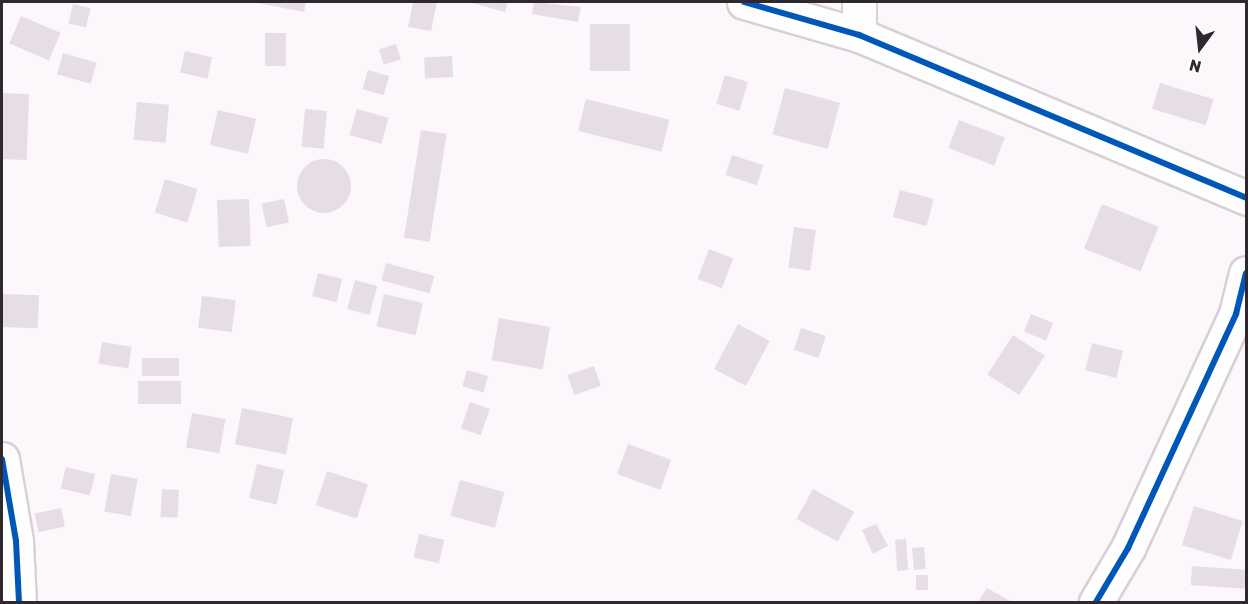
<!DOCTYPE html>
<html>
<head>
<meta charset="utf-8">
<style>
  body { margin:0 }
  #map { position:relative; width:1248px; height:604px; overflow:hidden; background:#fcf7fb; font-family:Rubik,sans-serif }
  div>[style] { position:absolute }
  .building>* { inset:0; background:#e6dee4; transform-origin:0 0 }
  .round { border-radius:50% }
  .roads { filter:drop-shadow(2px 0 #d7d0d6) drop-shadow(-2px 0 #d7d0d6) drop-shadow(0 2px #d7d0d6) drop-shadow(0 -2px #d7d0d6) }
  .street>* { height:33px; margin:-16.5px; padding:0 16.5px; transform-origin:16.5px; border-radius:16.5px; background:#fffefe }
  .secondary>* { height:33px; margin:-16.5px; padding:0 16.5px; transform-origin:16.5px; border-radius:16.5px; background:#fffefe }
  .cycleway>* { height:6px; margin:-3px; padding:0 3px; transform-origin:3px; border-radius:3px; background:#0057b8 }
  span { translate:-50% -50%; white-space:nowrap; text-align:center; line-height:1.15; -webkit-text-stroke:5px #fff; paint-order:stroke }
  .frame { position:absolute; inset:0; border:3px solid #31282f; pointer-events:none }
  .north { position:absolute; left:1170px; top:18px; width:60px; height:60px; -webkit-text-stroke:4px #fff; paint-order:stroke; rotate:195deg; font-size:16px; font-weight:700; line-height:24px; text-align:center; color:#31282f }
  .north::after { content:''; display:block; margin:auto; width:21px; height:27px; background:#31282f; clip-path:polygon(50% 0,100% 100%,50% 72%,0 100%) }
</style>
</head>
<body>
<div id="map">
  <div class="building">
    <i style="clip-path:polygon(253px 2px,306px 2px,304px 12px)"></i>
    <i style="clip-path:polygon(413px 2px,437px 2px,431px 31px,408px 27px)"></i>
    <i style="clip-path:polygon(468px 2px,508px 2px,505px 12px)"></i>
    <i style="clip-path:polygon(534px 2px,581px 7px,578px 22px,532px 14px)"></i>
    <i style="left:73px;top:4px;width:18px;height:20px;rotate:13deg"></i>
    <i style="left:21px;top:16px;width:43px;height:30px;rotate:23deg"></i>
    <i style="left:590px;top:24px;width:40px;height:47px"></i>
    <i style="left:265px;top:33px;width:21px;height:33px"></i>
    <i style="left:396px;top:44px;width:16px;height:18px;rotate:72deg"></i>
    <i style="left:185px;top:51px;width:28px;height:22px;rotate:13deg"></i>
    <i style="left:63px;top:53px;width:35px;height:22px;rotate:16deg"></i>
    <i style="left:452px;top:56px;width:21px;height:28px;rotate:87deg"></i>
    <i style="left:368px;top:70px;width:22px;height:20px;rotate:16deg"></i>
    <i style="left:725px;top:75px;width:24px;height:30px;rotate:17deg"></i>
    <i style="left:1160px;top:83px;width:56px;height:27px;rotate:17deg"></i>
    <i style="left:785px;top:88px;width:57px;height:48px;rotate:15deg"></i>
    <i style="left:2px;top:93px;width:27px;height:66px;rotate:2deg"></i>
    <i style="left:586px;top:99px;width:86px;height:33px;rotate:14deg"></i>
    <i style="left:137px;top:102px;width:32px;height:38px;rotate:5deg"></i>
    <i style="left:305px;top:109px;width:22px;height:38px;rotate:5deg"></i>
    <i style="left:357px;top:109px;width:33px;height:27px;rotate:16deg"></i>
    <i style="left:218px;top:110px;width:39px;height:36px;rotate:13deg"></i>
    <i style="left:959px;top:120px;width:49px;height:30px;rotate:21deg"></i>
    <i style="left:421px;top:130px;width:26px;height:109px;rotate:9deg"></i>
    <i style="left:732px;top:155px;width:33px;height:21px;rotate:18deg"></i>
    <i class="round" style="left:297px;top:159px;width:54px;height:54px"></i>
    <i style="left:165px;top:179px;width:34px;height:35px;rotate:17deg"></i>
    <i style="left:900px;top:190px;width:35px;height:28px;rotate:15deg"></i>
    <i style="left:249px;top:199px;width:47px;height:32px;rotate:88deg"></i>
    <i style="left:284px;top:199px;width:24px;height:23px;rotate:78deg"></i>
    <i style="left:1102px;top:204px;width:61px;height:48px;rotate:22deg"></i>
    <i style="left:794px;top:227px;width:22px;height:41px;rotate:8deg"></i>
    <i style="left:709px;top:249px;width:26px;height:32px;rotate:21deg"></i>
    <i style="left:386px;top:263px;width:50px;height:18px;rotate:15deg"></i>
    <i style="left:318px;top:273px;width:25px;height:24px;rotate:14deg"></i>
    <i style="left:355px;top:280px;width:23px;height:30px;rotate:15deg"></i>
    <i style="left:3px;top:294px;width:36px;height:33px;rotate:2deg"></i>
    <i style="left:384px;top:294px;width:40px;height:33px;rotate:13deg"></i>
    <i style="left:202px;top:296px;width:34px;height:32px;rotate:7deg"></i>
    <i style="left:1031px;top:314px;width:24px;height:19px;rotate:22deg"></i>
    <i style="left:499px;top:318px;width:52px;height:43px;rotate:10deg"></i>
    <i style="left:738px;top:324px;width:36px;height:51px;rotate:28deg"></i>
    <i style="left:801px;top:328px;width:26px;height:23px;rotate:18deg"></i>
    <i style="left:1013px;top:335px;width:38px;height:47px;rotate:33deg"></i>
    <i style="left:102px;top:342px;width:30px;height:22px;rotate:9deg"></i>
    <i style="left:1092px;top:343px;width:32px;height:28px;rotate:14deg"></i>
    <i style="left:142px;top:358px;width:37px;height:18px"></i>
    <i style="left:594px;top:366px;width:21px;height:28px;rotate:71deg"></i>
    <i style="left:467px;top:370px;width:22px;height:17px;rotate:16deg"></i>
    <i style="left:138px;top:381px;width:43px;height:23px"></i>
    <i style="left:470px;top:402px;width:21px;height:28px;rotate:19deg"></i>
    <i style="left:242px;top:408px;width:52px;height:37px;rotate:11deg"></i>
    <i style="left:192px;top:413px;width:34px;height:35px;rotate:10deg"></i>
    <i style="left:628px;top:444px;width:46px;height:32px;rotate:20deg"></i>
    <i style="left:257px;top:464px;width:28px;height:35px;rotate:13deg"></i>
    <i style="left:66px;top:467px;width:30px;height:22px;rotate:14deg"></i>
    <i style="left:327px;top:471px;width:43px;height:36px;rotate:18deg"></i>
    <i style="left:111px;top:474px;width:27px;height:38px;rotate:10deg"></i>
    <i style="left:460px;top:480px;width:46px;height:37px;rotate:15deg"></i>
    <i style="left:162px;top:489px;width:17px;height:28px;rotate:3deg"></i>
    <i style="left:813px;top:489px;width:47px;height:34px;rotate:29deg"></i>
    <i style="left:1194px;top:506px;width:51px;height:41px;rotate:17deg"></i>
    <i style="left:61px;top:508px;width:19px;height:27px;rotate:78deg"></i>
    <i style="clip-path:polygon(876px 524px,888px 546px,873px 554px,862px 530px)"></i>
    <i style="left:419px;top:534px;width:26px;height:24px;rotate:13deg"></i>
    <i style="left:906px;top:539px;width:31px;height:11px;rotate:86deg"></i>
    <i style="left:924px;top:547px;width:22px;height:12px;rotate:85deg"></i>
    <i style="left:1192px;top:566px;width:54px;height:19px;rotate:4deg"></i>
    <i style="left:916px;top:575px;width:12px;height:15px"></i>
    <i style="clip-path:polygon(987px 588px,1012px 602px,978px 602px)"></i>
  </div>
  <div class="roads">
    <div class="street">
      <i style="left:859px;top:2px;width:33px;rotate:90deg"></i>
      <i style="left:2px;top:459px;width:83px;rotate:80.3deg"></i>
      <i style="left:16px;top:541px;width:61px;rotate:87.2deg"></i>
      <i style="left:1096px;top:602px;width:63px;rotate:-59.3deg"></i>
      <i style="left:1128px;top:548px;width:258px;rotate:-65.2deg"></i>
      <i style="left:1236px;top:314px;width:42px;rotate:-76.3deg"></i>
    </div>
    <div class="secondary">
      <i style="left:744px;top:2px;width:120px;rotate:16deg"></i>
      <i style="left:859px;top:35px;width:420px;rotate:22.8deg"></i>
    </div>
  </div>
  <div class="cycleway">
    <i style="left:744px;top:2px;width:120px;rotate:16deg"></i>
    <i style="left:859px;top:35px;width:420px;rotate:22.8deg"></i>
    <i style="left:2px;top:459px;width:83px;rotate:80.3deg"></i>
    <i style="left:16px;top:541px;width:61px;rotate:87.2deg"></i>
    <i style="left:1096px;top:602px;width:63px;rotate:-59.3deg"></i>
    <i style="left:1128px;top:548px;width:258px;rotate:-65.2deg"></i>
    <i style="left:1236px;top:314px;width:42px;rotate:-76.3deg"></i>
  </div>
  <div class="frame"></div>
  <div class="north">N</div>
</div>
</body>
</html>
